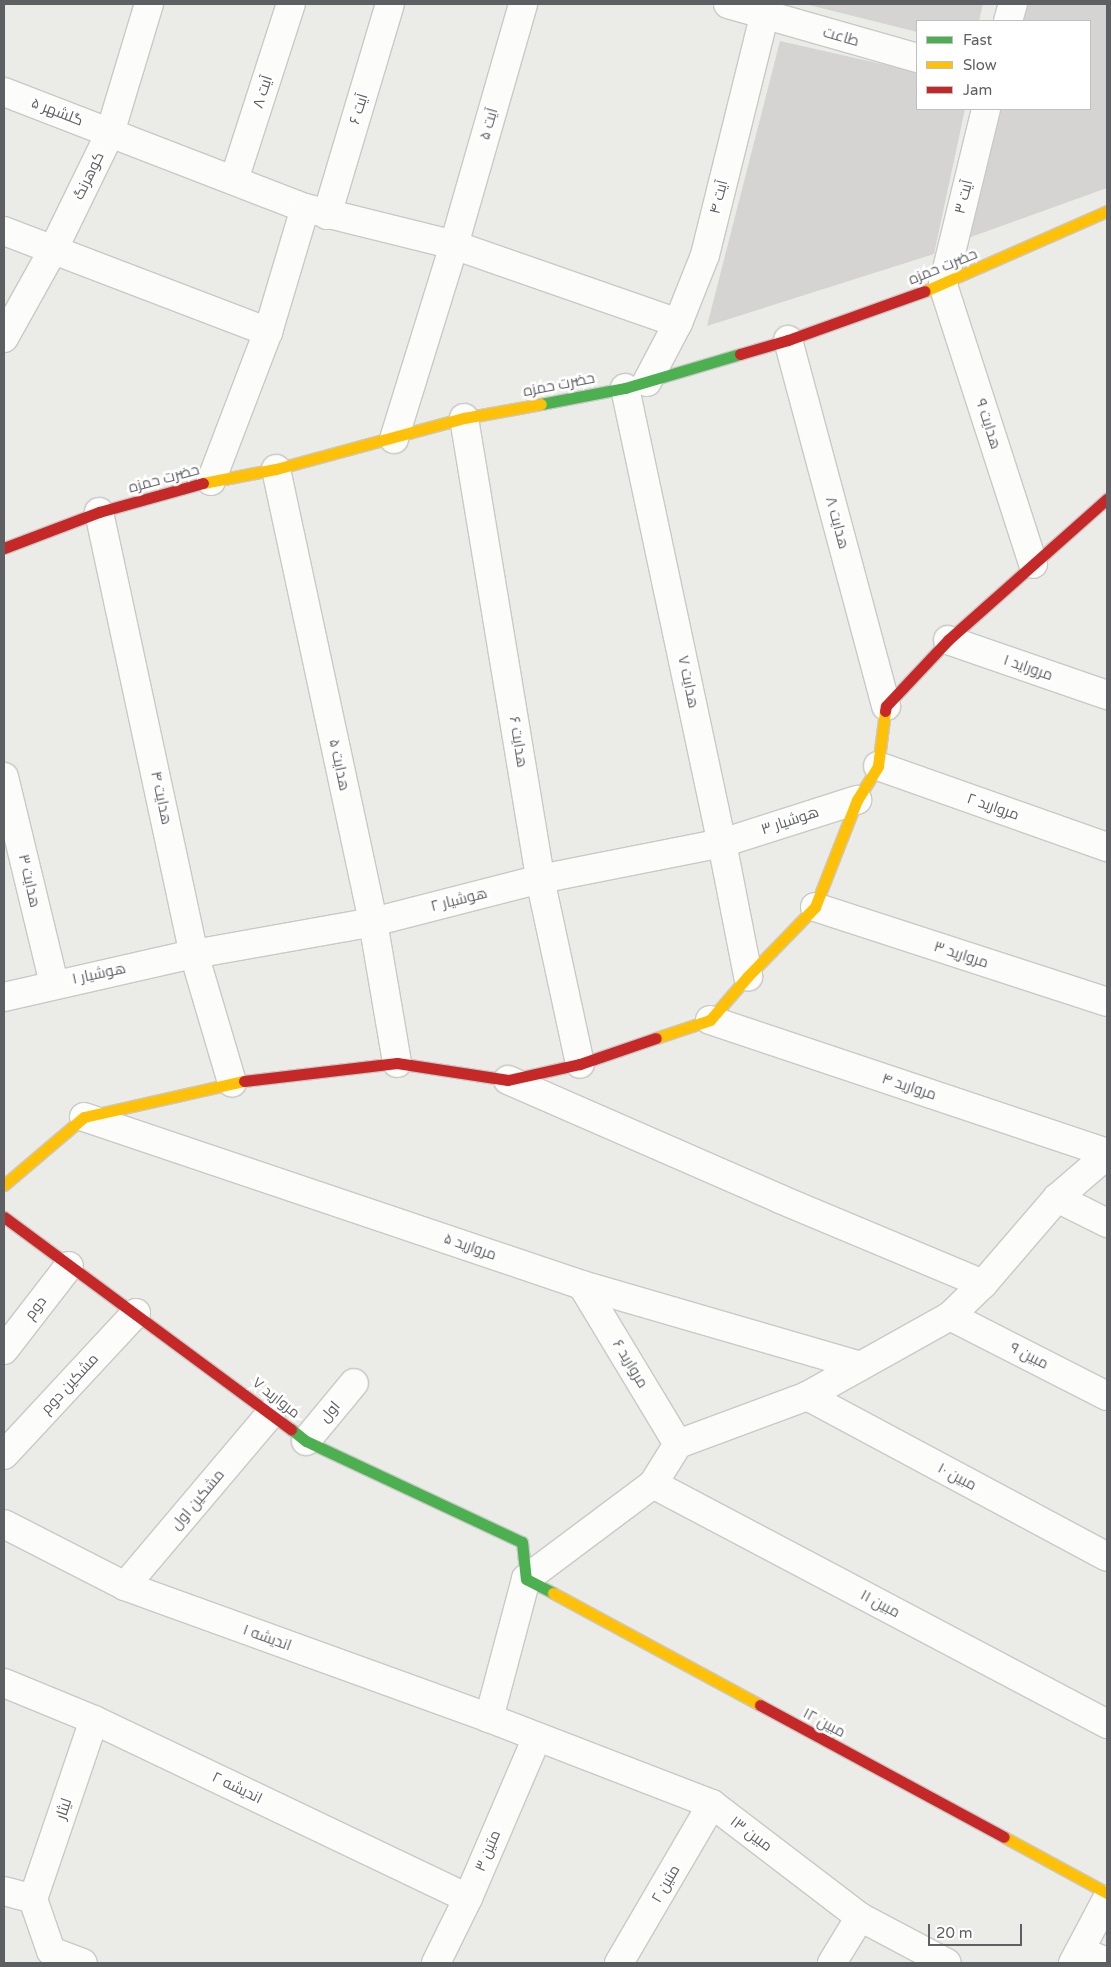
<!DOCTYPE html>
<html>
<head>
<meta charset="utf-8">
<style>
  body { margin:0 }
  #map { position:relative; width:1111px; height:1967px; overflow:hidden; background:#ebebe7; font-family:"Varela Round",Cairo,sans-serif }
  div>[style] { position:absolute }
  .building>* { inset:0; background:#d5d4d2 }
  .roads { filter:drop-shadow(1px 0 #c9c9c8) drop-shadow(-1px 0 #c9c9c8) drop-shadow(0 1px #c9c9c8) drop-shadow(0 -1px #c9c9c8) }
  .street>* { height:28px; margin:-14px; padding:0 14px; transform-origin:14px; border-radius:14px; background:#fcfcfb }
  .fast>* { height:11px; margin:-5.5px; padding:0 5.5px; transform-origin:5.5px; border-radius:5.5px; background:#4caf50 }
  .slow>* { height:11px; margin:-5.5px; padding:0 5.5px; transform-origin:5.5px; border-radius:5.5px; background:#ffc107 }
  .jam>* { height:11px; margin:-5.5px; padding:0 5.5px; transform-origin:5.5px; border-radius:5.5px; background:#c62828 }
  span { translate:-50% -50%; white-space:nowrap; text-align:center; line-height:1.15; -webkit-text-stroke:5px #fff; paint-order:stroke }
  .street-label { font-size:15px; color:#5d5f63 }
  .frame { position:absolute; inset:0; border:5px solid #5d5f63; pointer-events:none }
  .legend { position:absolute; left:916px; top:20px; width:175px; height:90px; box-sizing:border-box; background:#fff; border:1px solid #bebfc1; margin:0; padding:6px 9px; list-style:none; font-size:15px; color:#5d5f63 }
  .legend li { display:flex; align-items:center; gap:10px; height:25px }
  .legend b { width:25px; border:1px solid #bebfc1 }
  .scale { position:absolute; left:928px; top:1924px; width:94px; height:22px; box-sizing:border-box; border:2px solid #5d5f63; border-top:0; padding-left:6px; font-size:15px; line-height:18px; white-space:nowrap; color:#5d5f63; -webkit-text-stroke:4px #fff; paint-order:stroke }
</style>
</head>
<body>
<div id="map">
  <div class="building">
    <i style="clip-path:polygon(805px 4px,983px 4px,979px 21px,917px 21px,917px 32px)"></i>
    <i style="clip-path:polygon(1028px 4px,1107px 4px,1107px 188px,968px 238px,1001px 109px,1090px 109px,1090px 21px,1023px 21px)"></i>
    <i style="clip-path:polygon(780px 41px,917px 72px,917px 109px,965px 109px,934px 254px,707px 326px)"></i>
  </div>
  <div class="roads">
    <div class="street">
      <i style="left:728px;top:4px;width:197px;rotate:15.9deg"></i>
      <i style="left:1008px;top:21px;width:18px;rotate:-74deg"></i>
      <i style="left:4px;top:92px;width:323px;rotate:21.1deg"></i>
      <i style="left:305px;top:208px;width:154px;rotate:13.9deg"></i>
      <i style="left:454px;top:245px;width:237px;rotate:19.2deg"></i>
      <i style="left:986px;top:109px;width:181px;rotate:103.7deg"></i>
      <i style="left:943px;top:285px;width:293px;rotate:72.1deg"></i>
      <i style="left:234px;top:180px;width:185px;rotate:-72.1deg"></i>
      <i style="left:327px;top:215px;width:220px;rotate:-73.4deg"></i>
      <i style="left:4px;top:231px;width:283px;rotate:20.9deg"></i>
      <i style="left:4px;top:338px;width:101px;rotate:-60.9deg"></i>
      <i style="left:53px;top:250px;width:130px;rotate:-64deg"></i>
      <i style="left:110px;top:133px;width:135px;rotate:-73.2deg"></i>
      <i style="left:788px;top:340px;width:379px;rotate:75deg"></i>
      <i style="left:647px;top:382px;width:67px;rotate:-62.3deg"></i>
      <i style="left:678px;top:323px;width:73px;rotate:-68.3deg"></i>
      <i style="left:705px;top:255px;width:259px;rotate:-76.1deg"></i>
      <i style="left:625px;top:388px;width:465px;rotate:78deg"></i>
      <i style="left:722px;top:843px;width:136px;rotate:78.9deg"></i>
      <i style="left:464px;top:418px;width:467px;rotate:80.6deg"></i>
      <i style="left:540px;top:879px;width:189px;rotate:77.8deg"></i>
      <i style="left:394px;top:439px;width:203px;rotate:-72.8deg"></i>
      <i style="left:454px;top:245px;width:251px;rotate:-74deg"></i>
      <i style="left:276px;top:469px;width:463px;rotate:77.9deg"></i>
      <i style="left:373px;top:922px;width:143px;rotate:80.3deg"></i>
      <i style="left:211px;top:481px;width:160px;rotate:-69.1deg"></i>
      <i style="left:268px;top:332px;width:129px;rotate:-73.4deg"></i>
      <i style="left:99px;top:512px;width:452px;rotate:77.9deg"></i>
      <i style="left:194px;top:954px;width:134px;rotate:73.5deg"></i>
      <i style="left:948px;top:640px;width:168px;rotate:19.1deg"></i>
      <i style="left:878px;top:766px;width:243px;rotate:19.5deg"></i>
      <i style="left:4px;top:777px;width:213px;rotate:76.4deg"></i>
      <i style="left:815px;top:907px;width:307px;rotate:18deg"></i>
      <i style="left:4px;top:997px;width:195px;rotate:-12.8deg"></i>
      <i style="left:194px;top:954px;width:182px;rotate:-10.1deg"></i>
      <i style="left:373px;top:922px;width:172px;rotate:-14.4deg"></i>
      <i style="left:540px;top:879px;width:186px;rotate:-11.2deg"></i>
      <i style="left:722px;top:843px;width:142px;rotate:-17.7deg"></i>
      <i style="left:710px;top:1020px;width:419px;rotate:18.5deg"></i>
      <i style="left:508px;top:1080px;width:297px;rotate:23.6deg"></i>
      <i style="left:780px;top:1199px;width:220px;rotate:22.7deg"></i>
      <i style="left:84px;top:1117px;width:526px;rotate:18.64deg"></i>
      <i style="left:582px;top:1285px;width:290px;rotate:16.2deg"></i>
      <i style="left:1057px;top:1198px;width:56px;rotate:26.6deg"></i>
      <i style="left:582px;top:1285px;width:186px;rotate:58.9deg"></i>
      <i style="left:950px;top:1316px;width:176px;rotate:27deg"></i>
      <i style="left:4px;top:1350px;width:106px;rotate:-52.3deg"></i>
      <i style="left:807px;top:1396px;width:340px;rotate:28.2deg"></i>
      <i style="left:306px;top:1441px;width:75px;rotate:-50.4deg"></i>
      <i style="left:4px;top:1455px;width:194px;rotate:-47.1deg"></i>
      <i style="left:653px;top:1484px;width:514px;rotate:27.86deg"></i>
      <i style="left:4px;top:1524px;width:136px;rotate:27.1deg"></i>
      <i style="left:125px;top:1586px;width:387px;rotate:19.9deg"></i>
      <i style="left:489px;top:1718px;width:239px;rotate:21.1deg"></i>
      <i style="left:712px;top:1804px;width:186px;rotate:37.4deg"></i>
      <i style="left:860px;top:1917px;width:98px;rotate:27.9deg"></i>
      <i style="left:125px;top:1586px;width:226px;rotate:-49.8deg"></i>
      <i style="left:4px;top:1683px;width:97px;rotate:22.3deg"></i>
      <i style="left:94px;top:1720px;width:414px;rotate:25.5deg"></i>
      <i style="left:489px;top:1718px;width:144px;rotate:-75.1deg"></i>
      <i style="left:526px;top:1579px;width:159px;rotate:-36.8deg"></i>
      <i style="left:653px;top:1484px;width:47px;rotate:-58deg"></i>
      <i style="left:678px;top:1444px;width:138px;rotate:-20.4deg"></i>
      <i style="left:807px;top:1396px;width:164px;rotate:-29.2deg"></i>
      <i style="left:950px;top:1316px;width:46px;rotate:-44.1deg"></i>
      <i style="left:983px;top:1284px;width:113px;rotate:-49.3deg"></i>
      <i style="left:1057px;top:1198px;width:66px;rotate:-40.7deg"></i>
      <i style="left:4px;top:1891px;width:30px;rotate:15deg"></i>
      <i style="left:33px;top:1899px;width:55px;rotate:70.9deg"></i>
      <i style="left:51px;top:1951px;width:34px;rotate:21deg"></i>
      <i style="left:33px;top:1899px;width:189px;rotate:-71.2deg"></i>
      <i style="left:1080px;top:1951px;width:29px;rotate:22deg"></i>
      <i style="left:436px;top:1963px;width:72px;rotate:-63.8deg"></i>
      <i style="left:468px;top:1898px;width:175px;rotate:-66.8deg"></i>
      <i style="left:619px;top:1963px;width:184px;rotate:-59.7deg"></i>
      <i style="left:832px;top:1963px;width:54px;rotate:-58.7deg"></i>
      <i style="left:1073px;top:1963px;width:72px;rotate:-62deg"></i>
    </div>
    <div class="fast">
      <i style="left:541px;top:404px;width:86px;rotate:-10.8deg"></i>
      <i style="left:625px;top:388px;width:120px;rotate:-16.5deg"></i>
      <i style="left:291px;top:1429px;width:19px;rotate:39deg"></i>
      <i style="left:306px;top:1441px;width:238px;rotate:25.1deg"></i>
      <i style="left:522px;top:1542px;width:37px;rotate:84deg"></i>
      <i style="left:526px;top:1579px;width:30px;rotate:27deg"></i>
    </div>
    <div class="slow">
      <i style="left:925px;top:291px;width:199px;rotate:-23.7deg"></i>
      <i style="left:203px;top:483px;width:74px;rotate:-10.9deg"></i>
      <i style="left:276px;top:469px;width:195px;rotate:-15.2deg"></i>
      <i style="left:464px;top:418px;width:78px;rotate:-10.3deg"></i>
      <i style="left:656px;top:1038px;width:57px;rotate:-18.4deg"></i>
      <i style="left:710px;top:1020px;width:58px;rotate:-49.2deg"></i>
      <i style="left:748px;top:976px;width:96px;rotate:-45.8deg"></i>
      <i style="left:815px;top:907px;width:115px;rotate:-68.6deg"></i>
      <i style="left:857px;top:800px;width:40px;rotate:-58deg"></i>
      <i style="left:878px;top:766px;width:55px;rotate:-82.7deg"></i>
      <i style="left:4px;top:1185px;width:105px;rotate:-40.4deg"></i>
      <i style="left:84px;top:1117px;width:164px;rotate:-12.7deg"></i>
      <i style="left:553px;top:1593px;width:235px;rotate:28.4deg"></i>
      <i style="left:1004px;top:1837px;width:117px;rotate:28.5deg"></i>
    </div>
    <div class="jam">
      <i style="left:740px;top:354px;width:50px;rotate:-16.3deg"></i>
      <i style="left:788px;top:340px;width:145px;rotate:-19.7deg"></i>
      <i style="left:4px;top:548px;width:102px;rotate:-20.8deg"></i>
      <i style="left:99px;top:512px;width:108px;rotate:-15.6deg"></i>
      <i style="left:885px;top:711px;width:5px;rotate:-79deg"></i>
      <i style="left:886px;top:706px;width:91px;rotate:-46.8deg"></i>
      <i style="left:948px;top:640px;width:213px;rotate:-41.6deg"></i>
      <i style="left:244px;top:1081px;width:154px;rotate:-6.7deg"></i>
      <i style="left:397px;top:1063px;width:112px;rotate:8.7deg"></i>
      <i style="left:508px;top:1080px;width:74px;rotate:-12.5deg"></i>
      <i style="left:580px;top:1064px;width:80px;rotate:-18.9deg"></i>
      <i style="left:4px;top:1217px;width:357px;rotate:36.5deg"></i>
      <i style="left:760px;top:1705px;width:277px;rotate:28.4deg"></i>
    </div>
  </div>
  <div class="street-label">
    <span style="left:841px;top:37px;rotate:16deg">طاعت</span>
    <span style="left:263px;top:92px;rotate:-72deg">آیت ۸</span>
    <span style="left:359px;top:109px;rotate:-73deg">آیت ۶</span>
    <span style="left:57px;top:112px;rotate:21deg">گلشهر ۵</span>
    <span style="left:489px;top:124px;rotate:-74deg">آیت ۵</span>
    <span style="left:89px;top:176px;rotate:-64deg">کوهرنگ</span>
    <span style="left:719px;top:197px;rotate:-76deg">آیت ۴</span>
    <span style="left:964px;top:197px;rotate:-76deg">آیت ۳</span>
    <span style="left:943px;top:267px;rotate:-22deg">حضرت حمزه</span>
    <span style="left:559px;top:385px;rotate:-11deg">حضرت حمزه</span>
    <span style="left:988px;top:424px;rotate:72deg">هدایت ۹</span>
    <span style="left:164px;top:479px;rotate:-15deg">حضرت حمزه</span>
    <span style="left:837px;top:523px;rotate:75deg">هدایت ۸</span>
    <span style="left:1028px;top:668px;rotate:19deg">مروراید ۱</span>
    <span style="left:688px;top:682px;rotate:78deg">هدایت ۷</span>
    <span style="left:518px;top:742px;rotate:81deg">هدایت ۶</span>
    <span style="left:339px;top:765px;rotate:78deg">هدایت ۵</span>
    <span style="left:161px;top:798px;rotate:78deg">هدایت ۴</span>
    <span style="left:993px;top:807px;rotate:19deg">مروارید ۲</span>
    <span style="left:790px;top:821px;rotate:-18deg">هوشیار ۳</span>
    <span style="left:29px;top:881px;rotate:77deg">هدایت ۳</span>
    <span style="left:459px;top:900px;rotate:-14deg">هوشیار ۲</span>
    <span style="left:961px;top:955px;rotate:18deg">مروارید ۳</span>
    <span style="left:99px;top:974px;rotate:-12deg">هوشیار ۱</span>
    <span style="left:909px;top:1087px;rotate:18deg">مروارید ۴</span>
    <span style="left:470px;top:1247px;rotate:19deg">مروارید ۵</span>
    <span style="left:36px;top:1308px;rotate:-52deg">دوم</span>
    <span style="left:1029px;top:1356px;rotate:27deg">مبین ۹</span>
    <span style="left:630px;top:1364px;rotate:59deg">مروارید ۶</span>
    <span style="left:70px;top:1384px;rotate:-47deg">مشکین دوم</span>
    <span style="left:276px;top:1398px;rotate:38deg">مروارید ۷</span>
    <span style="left:330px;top:1412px;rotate:-50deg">اول</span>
    <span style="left:957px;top:1477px;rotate:28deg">مبین ۱۰</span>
    <span style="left:198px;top:1500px;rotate:-50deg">مشکین اول</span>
    <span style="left:880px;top:1604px;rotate:28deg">مبین ۱۱</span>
    <span style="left:267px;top:1638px;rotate:20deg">اندیشه ۱</span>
    <span style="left:824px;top:1723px;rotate:28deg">مبین ۱۲</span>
    <span style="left:237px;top:1788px;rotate:26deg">اندیشه ۲</span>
    <span style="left:64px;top:1809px;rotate:-71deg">لیثار</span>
    <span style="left:751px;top:1834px;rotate:37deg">مبین ۱۳</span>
    <span style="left:488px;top:1851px;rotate:-67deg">متین ۳</span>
    <span style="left:666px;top:1884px;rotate:-60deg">متین ۲</span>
  </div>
  <div class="frame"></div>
  <ul class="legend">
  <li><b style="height:6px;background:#4caf50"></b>Fast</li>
  <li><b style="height:6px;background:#ffc107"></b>Slow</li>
  <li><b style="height:6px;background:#c62828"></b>Jam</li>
  </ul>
  <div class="scale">20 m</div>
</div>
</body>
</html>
